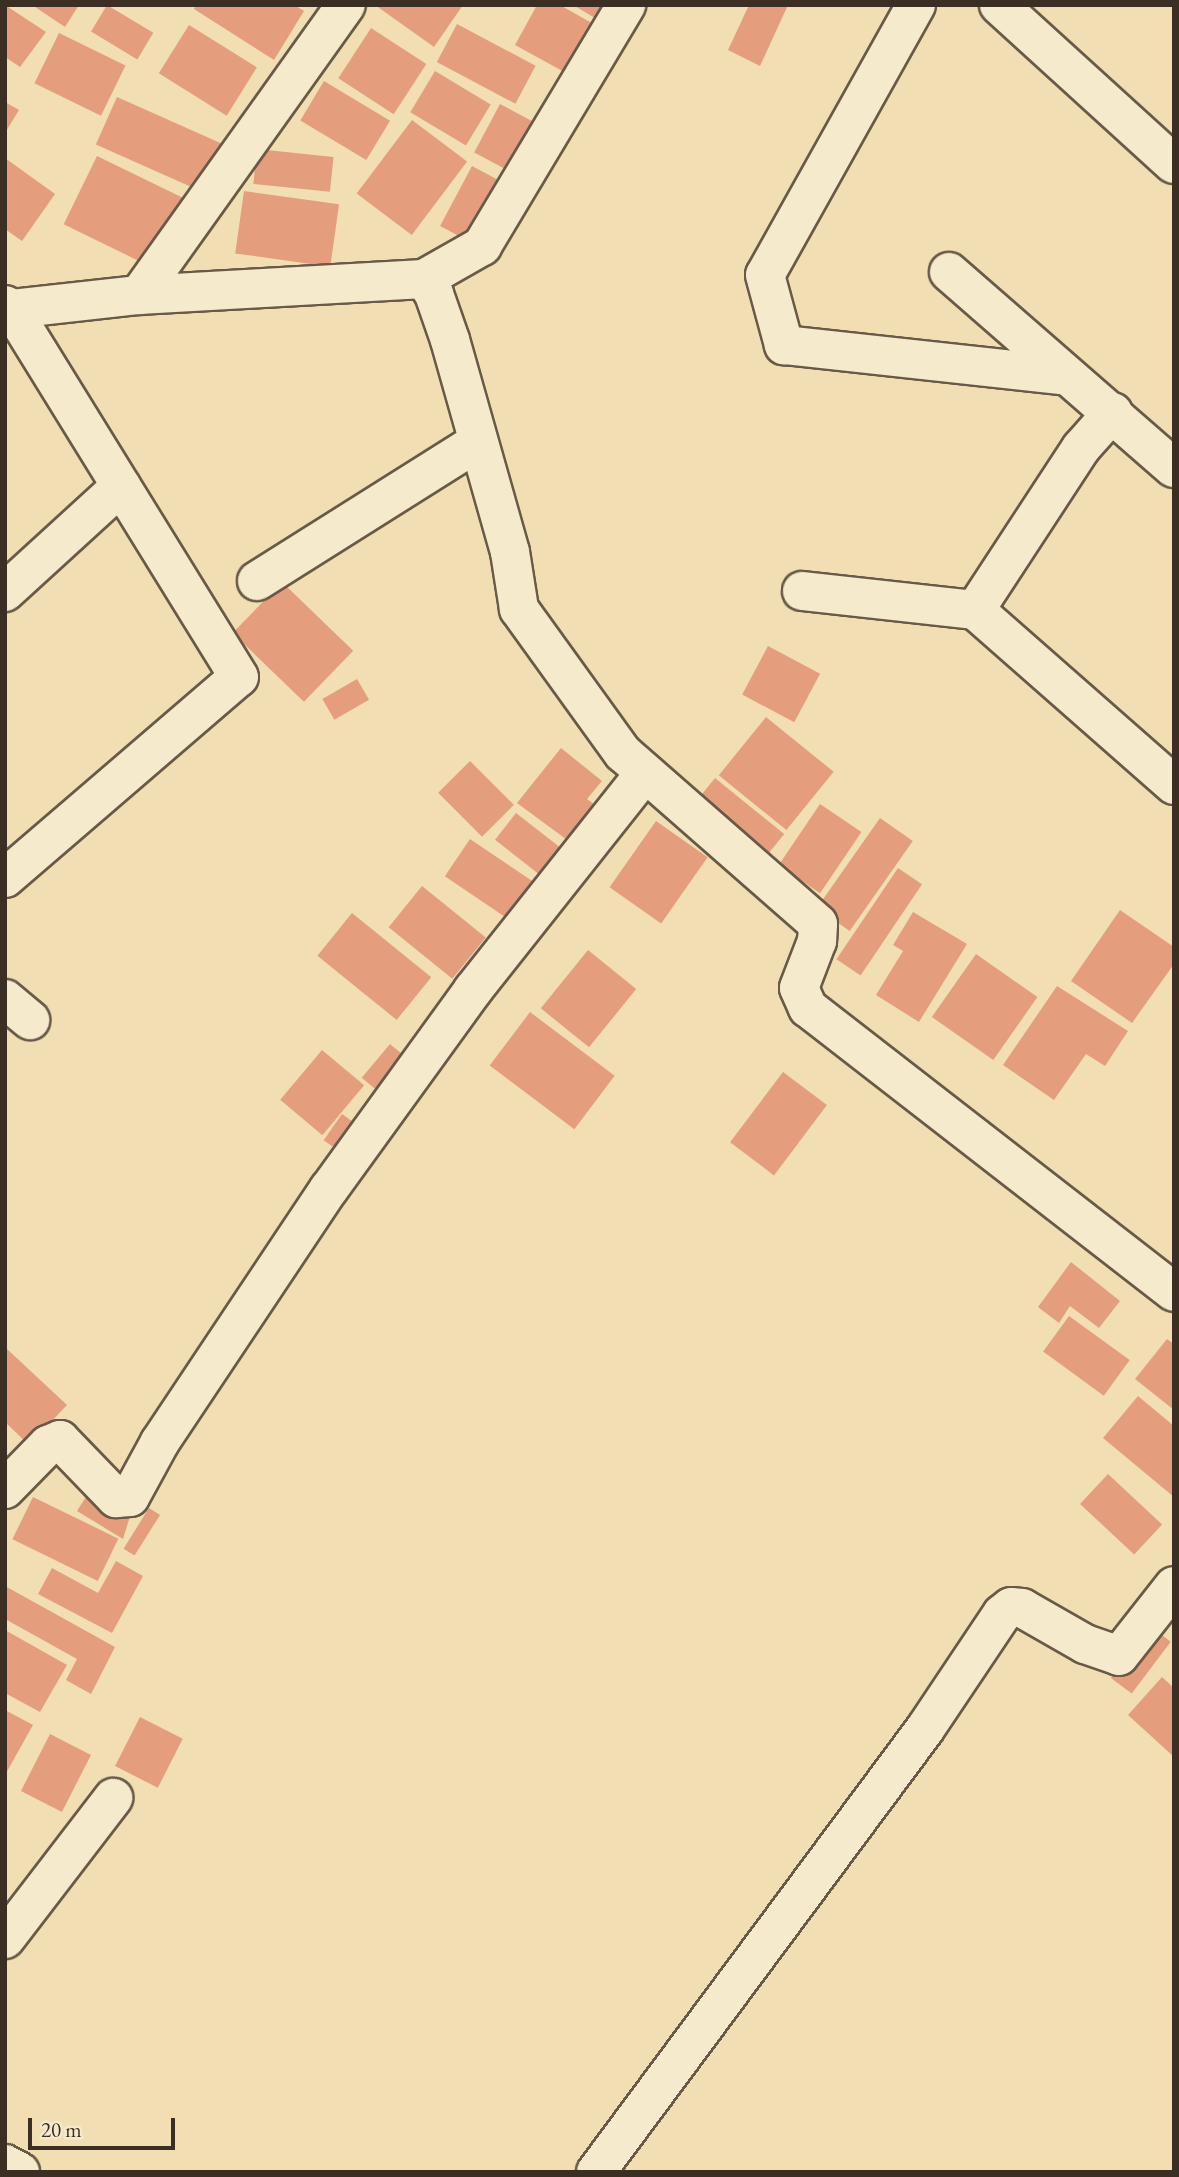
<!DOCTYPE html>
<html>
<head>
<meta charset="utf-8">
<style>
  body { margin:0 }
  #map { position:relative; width:1179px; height:2177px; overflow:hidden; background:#f1deb2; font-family:"EB Garamond",serif }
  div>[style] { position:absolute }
  .building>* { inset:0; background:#e49e7e; transform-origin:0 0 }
  .roads { filter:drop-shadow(2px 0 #685a47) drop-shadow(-2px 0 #685a47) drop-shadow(0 2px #685a47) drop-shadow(0 -2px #685a47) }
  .street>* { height:38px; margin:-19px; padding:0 19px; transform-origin:19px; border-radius:19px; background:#f6eacd }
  span { translate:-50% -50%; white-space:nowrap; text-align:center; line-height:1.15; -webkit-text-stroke:5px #f6eacd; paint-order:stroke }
  .frame { position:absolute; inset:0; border:7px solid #3b2e23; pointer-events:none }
  .scale { position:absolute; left:28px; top:2118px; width:147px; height:32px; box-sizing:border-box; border:4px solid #3b2e23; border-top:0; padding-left:9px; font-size:21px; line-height:24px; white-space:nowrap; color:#3b2e23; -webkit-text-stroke:5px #f6eacd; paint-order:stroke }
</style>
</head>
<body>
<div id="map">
  <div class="building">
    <i style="clip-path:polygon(5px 5px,46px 32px,20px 67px,5px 57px)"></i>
    <i style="clip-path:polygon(32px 5px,79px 5px,65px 27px)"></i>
    <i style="left:107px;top:5px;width:54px;height:31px;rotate:31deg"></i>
    <i style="clip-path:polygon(196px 5px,294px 5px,304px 11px,274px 60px,194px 9px)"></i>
    <i style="clip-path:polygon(375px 5px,463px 5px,434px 47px)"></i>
    <i style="clip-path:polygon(537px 5px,560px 5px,604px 30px,577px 79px,515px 45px)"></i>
    <i style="clip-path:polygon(573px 5px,603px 5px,595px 18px)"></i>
    <i style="clip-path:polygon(749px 5px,788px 5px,760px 66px,728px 50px)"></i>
    <i style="left:457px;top:24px;width:89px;height:43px;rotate:28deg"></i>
    <i style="left:189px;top:25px;width:80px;height:57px;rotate:32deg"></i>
    <i style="left:371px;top:28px;width:66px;height:60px;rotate:33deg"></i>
    <i style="left:59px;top:33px;width:74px;height:56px;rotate:26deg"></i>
    <i style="left:435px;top:71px;width:65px;height:48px;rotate:31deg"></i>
    <i style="left:324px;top:81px;width:77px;height:46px;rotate:31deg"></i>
    <i style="left:117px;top:97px;width:123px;height:52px;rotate:24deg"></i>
    <i style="clip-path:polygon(5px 102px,19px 110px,5px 133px)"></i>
    <i style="left:500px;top:104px;width:51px;height:55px;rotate:28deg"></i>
    <i style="left:412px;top:120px;width:69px;height:92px;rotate:37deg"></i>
    <i style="left:257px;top:149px;width:77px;height:35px;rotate:6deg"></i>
    <i style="left:97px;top:156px;width:100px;height:76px;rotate:26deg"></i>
    <i style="clip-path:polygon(5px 158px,55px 194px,22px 241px,5px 229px)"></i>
    <i style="left:472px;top:166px;width:41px;height:68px;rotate:28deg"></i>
    <i style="left:244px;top:191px;width:96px;height:63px;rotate:8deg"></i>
    <i style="left:282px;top:582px;width:99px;height:71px;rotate:44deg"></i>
    <i style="left:768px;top:646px;width:59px;height:55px;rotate:28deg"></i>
    <i style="left:357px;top:679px;width:24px;height:40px;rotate:60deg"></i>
    <i style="left:766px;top:717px;width:87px;height:75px;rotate:39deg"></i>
    <i style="clip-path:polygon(561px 748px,602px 781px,587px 799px,605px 812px,578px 848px,517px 803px)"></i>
    <i style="left:470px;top:761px;width:62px;height:45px;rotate:45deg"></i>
    <i style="left:715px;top:778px;width:89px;height:33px;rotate:39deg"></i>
    <i style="left:820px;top:804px;width:50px;height:74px;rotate:34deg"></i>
    <i style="left:516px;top:813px;width:70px;height:34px;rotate:38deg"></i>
    <i style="left:880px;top:818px;width:40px;height:110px;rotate:35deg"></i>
    <i style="left:656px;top:821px;width:63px;height:81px;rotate:35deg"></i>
    <i style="left:470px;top:839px;width:89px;height:45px;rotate:34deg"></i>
    <i style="left:898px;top:868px;width:29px;height:110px;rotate:34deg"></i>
    <i style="left:422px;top:886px;width:82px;height:53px;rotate:39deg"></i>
    <i style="clip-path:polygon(1120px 910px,1174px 947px,1174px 964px,1132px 1023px,1071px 981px)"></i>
    <i style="clip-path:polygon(913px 912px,967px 944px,919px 1022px,876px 995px,903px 951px,893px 945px)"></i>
    <i style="left:352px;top:913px;width:102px;height:55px;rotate:39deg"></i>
    <i style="left:588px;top:950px;width:62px;height:75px;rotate:39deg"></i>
    <i style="left:976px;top:954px;width:75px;height:77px;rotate:35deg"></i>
    <i style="clip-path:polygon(1057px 986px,1128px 1031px,1105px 1066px,1086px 1054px,1054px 1100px,1003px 1065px)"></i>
    <i style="left:530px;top:1012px;width:106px;height:67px;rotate:37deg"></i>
    <i style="left:390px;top:1044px;width:34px;height:44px;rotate:40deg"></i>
    <i style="left:322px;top:1050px;width:55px;height:65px;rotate:40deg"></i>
    <i style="left:783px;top:1072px;width:55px;height:88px;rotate:37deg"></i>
    <i style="left:342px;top:1114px;width:29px;height:32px;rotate:35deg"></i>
    <i style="clip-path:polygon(1071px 1262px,1120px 1301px,1099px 1328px,1070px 1306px,1059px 1323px,1038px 1307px)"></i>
    <i style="left:1069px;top:1316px;width:75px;height:44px;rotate:36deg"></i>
    <i style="clip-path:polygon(1167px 1339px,1174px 1344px,1174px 1410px,1135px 1379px)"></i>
    <i style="clip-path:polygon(7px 1349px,67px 1405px,29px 1445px,5px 1422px)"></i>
    <i style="clip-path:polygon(1138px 1396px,1174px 1426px,1174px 1497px,1103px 1438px)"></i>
    <i style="left:1108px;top:1474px;width:74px;height:41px;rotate:43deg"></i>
    <i style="clip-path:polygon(89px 1492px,132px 1510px,123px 1539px,77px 1511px)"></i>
    <i style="left:33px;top:1497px;width:95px;height:47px;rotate:26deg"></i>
    <i style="left:149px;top:1508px;width:13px;height:48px;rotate:32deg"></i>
    <i style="clip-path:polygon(116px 1561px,143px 1576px,112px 1633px,38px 1594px,52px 1568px,98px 1593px)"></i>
    <i style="clip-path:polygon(5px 1586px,115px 1647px,91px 1694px,66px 1680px,77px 1659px,5px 1619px)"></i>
    <i style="left:1150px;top:1626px;width:26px;height:65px;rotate:37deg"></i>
    <i style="clip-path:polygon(5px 1630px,67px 1665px,40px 1712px,5px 1693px)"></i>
    <i style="clip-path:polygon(1162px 1677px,1174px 1688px,1174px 1757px,1128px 1715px)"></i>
    <i style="clip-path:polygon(5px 1710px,33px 1725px,5px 1775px)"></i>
    <i style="left:140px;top:1717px;width:48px;height:55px;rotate:27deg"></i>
    <i style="left:50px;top:1734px;width:46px;height:64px;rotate:27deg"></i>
  </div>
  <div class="roads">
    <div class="street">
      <i style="left:916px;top:5px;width:309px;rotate:119.2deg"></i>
      <i style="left:765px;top:275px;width:73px;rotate:74.8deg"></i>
      <i style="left:784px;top:345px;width:280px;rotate:6.2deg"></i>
      <i style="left:999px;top:5px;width:236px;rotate:42.3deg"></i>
      <i style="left:949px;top:272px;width:298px;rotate:41.1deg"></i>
      <i style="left:424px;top:279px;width:18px;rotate:56deg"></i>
      <i style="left:434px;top:294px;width:49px;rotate:70.8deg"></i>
      <i style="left:450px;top:340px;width:220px;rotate:74.2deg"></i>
      <i style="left:510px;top:552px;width:58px;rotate:81deg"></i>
      <i style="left:519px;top:609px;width:178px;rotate:54.2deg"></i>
      <i style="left:623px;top:753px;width:259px;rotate:41.2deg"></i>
      <i style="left:818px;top:924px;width:17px;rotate:93deg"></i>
      <i style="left:817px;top:941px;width:50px;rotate:111deg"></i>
      <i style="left:799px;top:988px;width:22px;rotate:66deg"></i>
      <i style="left:808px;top:1008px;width:463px;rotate:37.8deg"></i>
      <i style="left:139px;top:295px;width:356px;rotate:-54.5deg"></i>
      <i style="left:5px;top:305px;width:8px;rotate:30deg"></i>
      <i style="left:12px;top:309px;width:128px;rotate:-6.3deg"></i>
      <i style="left:139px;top:295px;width:285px;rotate:-3.2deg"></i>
      <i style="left:424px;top:279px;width:67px;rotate:-29.6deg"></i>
      <i style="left:482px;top:246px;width:281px;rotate:-59.1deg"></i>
      <i style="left:257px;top:581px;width:259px;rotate:-32.2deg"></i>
      <i style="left:802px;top:591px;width:174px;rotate:6.3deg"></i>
      <i style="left:975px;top:610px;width:265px;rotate:41.3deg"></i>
      <i style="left:5px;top:592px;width:157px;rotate:-42.4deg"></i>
      <i style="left:975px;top:610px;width:194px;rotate:-56.8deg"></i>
      <i style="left:1081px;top:448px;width:48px;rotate:-48.4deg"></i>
      <i style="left:5px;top:878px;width:308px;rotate:-40.7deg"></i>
      <i style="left:239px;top:677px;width:432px;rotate:-121.7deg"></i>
      <i style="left:5px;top:999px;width:33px;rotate:40deg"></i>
      <i style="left:5px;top:1489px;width:62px;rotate:-45.7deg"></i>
      <i style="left:48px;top:1445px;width:13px;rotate:-23deg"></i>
      <i style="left:60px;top:1440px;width:81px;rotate:46deg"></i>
      <i style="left:116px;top:1498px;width:14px;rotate:-4deg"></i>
      <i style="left:130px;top:1497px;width:63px;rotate:-61.4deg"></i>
      <i style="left:160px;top:1442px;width:304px;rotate:-56.3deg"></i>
      <i style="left:329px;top:1189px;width:246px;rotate:-54.1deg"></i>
      <i style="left:473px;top:990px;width:277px;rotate:-51.6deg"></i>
      <i style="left:5px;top:1939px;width:178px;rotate:-52.5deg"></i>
      <i style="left:5px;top:2164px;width:17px;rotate:28deg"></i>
      <i style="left:596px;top:2172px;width:552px;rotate:-53.4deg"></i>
      <i style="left:925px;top:1729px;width:138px;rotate:-56.2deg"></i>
      <i style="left:1002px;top:1614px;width:11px;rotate:-38deg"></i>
      <i style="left:1011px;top:1607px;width:11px;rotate:5deg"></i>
      <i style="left:1022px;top:1608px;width:73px;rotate:29.7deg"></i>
      <i style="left:1085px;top:1644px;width:36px;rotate:19deg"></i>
      <i style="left:1119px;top:1656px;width:89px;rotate:-51.8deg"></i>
    </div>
  </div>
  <div class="frame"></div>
  <div class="scale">20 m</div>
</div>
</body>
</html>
